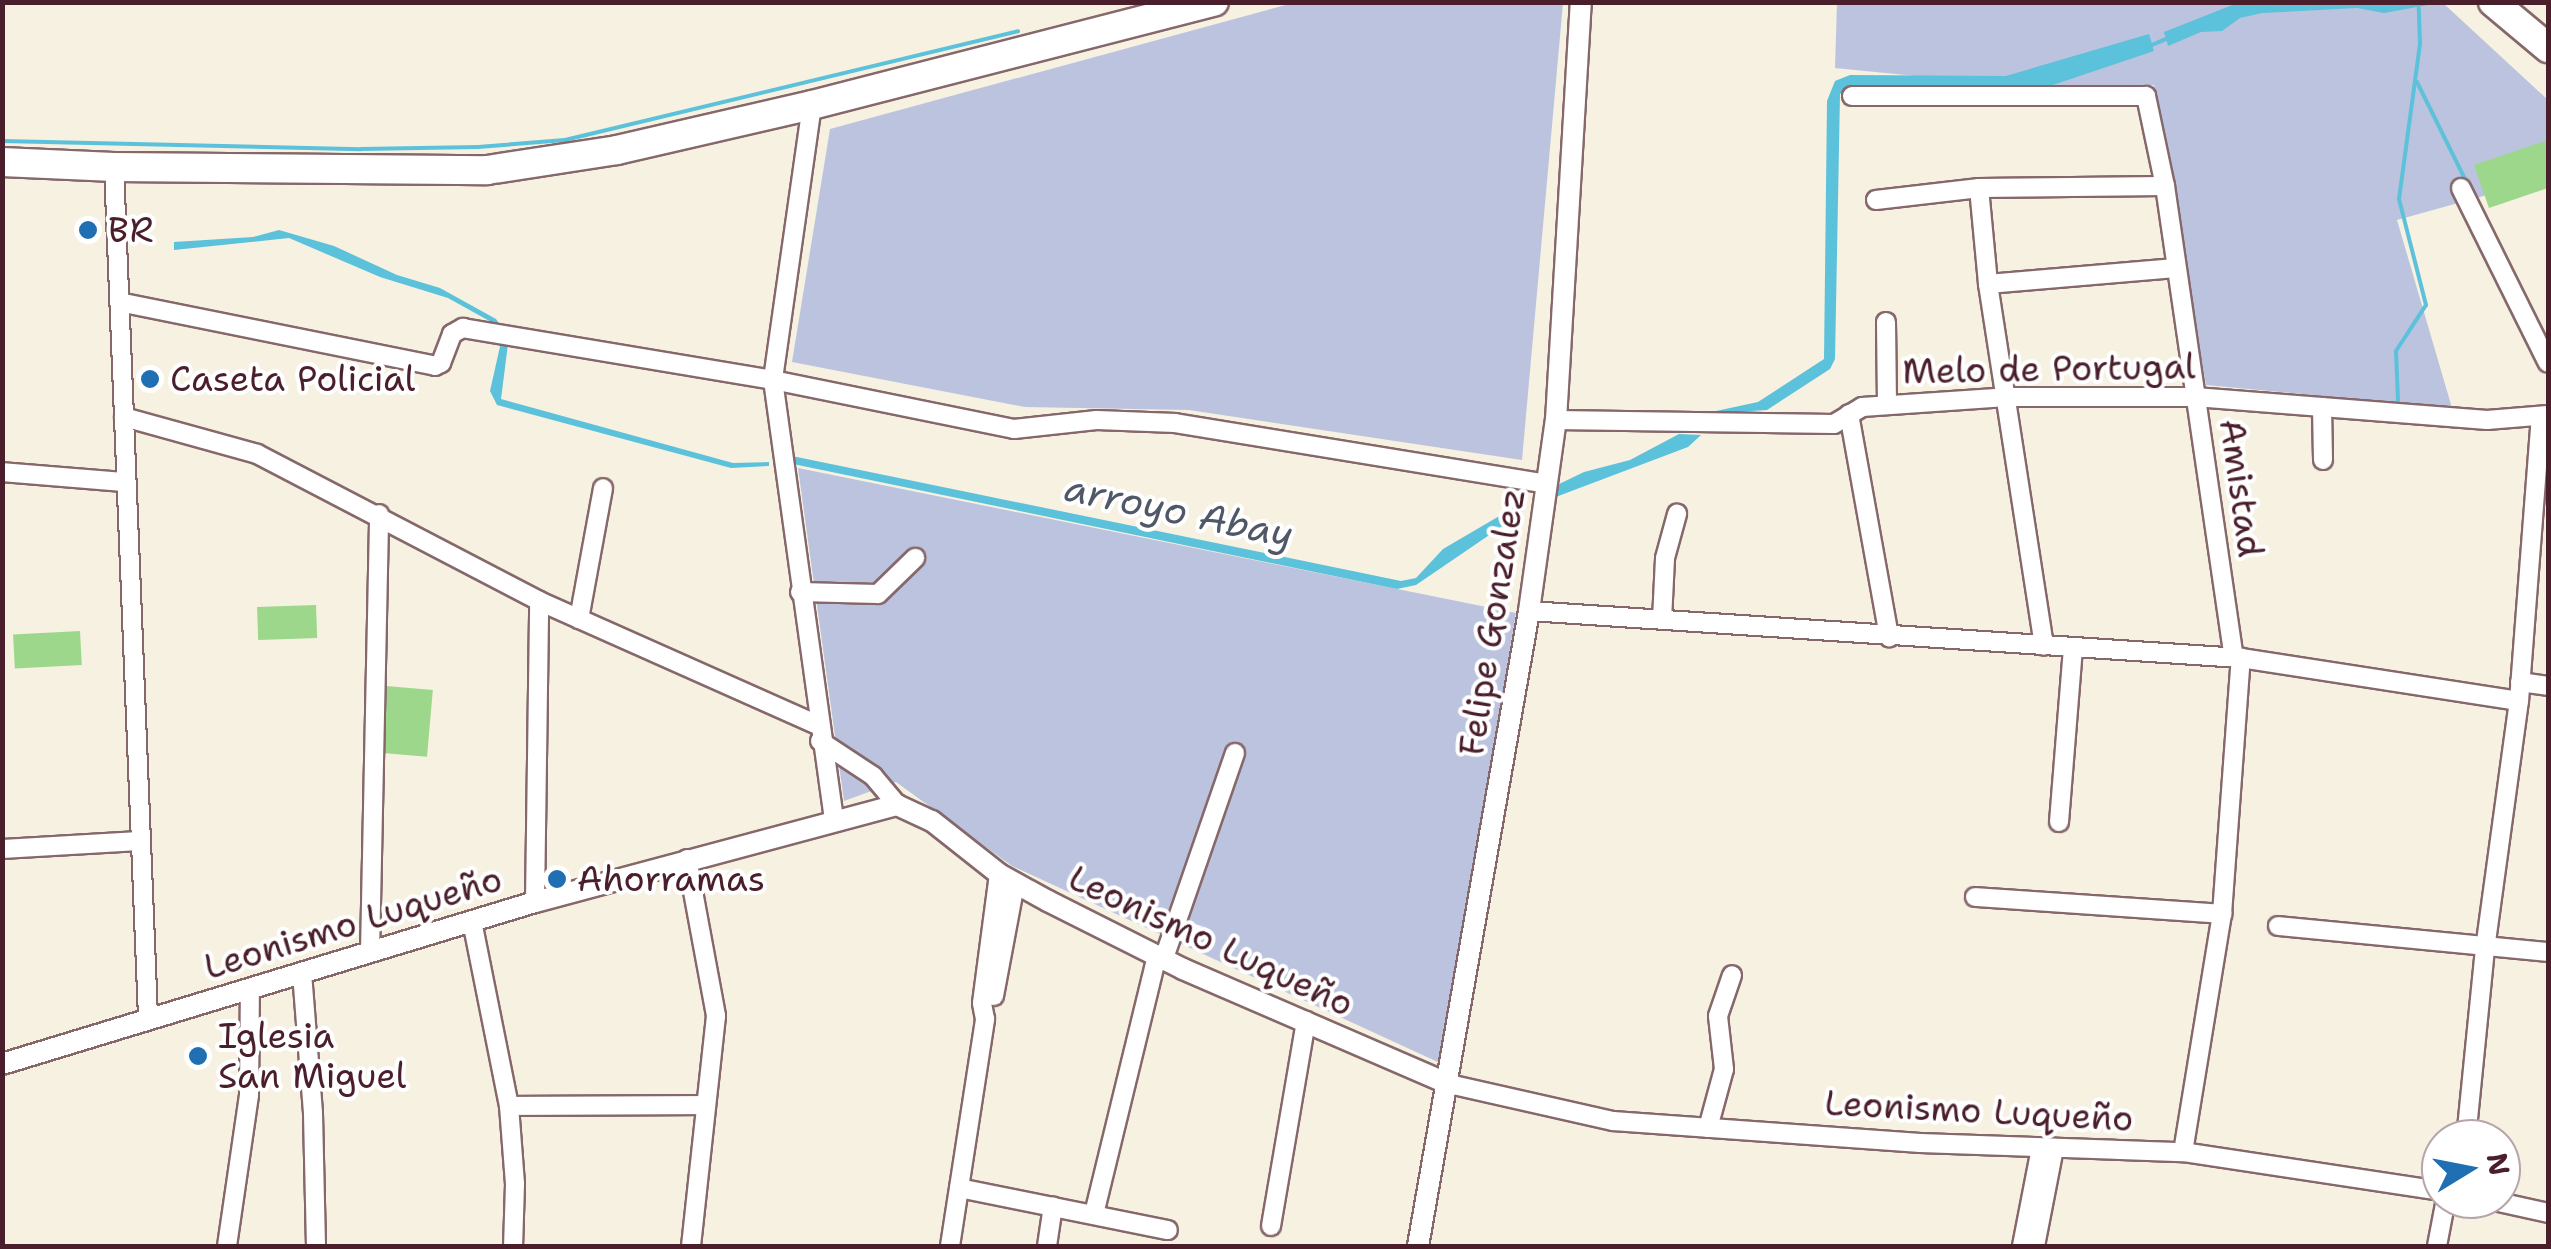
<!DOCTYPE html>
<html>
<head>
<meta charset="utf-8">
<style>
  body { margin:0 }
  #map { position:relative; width:2551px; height:1249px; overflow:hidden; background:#f6f1e1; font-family:"Shantell Sans",sans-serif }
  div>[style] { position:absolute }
  .industrial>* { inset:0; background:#bcc3de }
  .green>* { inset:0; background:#9cd78b; transform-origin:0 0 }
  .water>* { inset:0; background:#5cc1da }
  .stream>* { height:4px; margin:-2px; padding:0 2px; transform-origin:2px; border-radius:2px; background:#5cc1da }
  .roads { filter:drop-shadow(2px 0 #86686b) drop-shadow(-2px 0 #86686b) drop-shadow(0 2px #86686b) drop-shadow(0 -2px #86686b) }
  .minor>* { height:18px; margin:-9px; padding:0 9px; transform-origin:9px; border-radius:9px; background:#fff }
  .tertiary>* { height:20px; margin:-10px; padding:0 10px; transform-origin:10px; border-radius:10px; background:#fff }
  .primary>* { height:28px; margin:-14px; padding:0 14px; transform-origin:14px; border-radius:14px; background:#fff }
  .dots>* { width:28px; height:28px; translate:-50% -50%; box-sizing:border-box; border:5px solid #fff; border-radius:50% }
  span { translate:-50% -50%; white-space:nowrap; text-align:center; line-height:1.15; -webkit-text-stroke:8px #fff; paint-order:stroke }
  .poi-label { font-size:35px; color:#4a1f2b }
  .left { translate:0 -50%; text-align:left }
  .street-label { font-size:35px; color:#4a1f2b }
  .water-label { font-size:38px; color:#505868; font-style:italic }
  .frame { position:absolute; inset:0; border:5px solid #4a1f2b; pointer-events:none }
  .north { position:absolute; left:2421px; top:1119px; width:100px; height:100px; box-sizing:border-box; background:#fff; border:2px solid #b7a5aa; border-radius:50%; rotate:80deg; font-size:28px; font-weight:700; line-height:40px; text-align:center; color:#4a1f2b }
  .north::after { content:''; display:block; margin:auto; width:35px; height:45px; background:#1f6fb2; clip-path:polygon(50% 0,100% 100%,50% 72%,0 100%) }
</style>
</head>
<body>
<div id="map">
  <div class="industrial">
    <i style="clip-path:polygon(1293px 3px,1563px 3px,1522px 460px,1189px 410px,1025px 407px,792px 362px,830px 129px)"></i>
    <i style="clip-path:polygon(1837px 3px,2443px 3px,2548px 100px,2548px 178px,2397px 220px,2452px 408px,2206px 385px,2154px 85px,2006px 85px,1835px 68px)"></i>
    <i style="clip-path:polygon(798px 468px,1516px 613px,1440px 1063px,1012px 866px,896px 782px,844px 801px)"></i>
  </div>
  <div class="green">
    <i style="clip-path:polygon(2548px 140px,2548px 188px,2489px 208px,2474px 165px)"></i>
    <i style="left:316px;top:605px;width:33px;height:59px;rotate:88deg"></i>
    <i style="left:80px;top:631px;width:34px;height:67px;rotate:87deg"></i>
    <i style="left:386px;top:686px;width:47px;height:67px;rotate:5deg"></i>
  </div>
  <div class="water">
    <i style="clip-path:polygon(2240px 2px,2439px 2px,2439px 3px,2384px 13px,2357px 8px,2262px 13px,2240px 18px,2222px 31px,2201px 32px,2168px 46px,2164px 32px)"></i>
    <i style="clip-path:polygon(2149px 34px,2154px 51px,2047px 87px,1851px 85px,1840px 94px,1835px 359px,1830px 369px,1767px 410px,1702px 414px,1758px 402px,1824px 359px,1827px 101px,1835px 81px,1850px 75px,2006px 76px)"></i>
    <i style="clip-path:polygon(279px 230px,334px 246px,397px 275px,440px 288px,496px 319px,502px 328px,448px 298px,380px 277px,289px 238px,174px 250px,174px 242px,253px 237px)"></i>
    <i style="clip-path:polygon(501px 342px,508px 344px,501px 399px,733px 463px,769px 462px,769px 466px,731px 468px,497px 405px,490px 391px)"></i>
    <i style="clip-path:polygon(1679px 434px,1701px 435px,1688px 447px,1553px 498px,1553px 487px,1584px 472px,1630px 460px)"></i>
    <i style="clip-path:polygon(792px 456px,1401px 581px,1416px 578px,1443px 549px,1525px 501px,1523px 512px,1416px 585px,1397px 589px,793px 464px)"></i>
  </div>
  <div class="stream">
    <i style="left:2147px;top:47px;width:21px;rotate:-23deg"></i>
    <i style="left:2417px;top:82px;width:110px;rotate:63.7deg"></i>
    <i style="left:2px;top:141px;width:359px;rotate:1.3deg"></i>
    <i style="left:361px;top:149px;width:117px;rotate:-1deg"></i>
    <i style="left:478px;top:147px;width:87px;rotate:-4.6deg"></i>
    <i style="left:565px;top:140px;width:466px;rotate:-13.5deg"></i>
    <i style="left:2398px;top:401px;width:50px;rotate:-92.3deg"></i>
    <i style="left:2396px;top:351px;width:55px;rotate:-56.9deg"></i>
    <i style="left:2426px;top:305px;width:109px;rotate:-104.3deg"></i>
    <i style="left:2399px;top:199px;width:156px;rotate:-82.3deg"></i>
    <i style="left:2420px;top:44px;width:36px;rotate:-92deg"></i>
  </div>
  <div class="roads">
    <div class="minor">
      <i style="left:1852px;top:96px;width:294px"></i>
      <i style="left:2146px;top:96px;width:92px;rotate:78.1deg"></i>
      <i style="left:2165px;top:186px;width:476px;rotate:81.7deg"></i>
      <i style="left:812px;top:105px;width:278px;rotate:98.1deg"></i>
      <i style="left:773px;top:380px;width:444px;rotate:82.1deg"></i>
      <i style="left:114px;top:167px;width:853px;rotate:87.71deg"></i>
      <i style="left:1979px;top:188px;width:96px;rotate:84.6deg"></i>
      <i style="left:1988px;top:284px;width:366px;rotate:81.2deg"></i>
      <i style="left:2461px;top:188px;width:195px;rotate:63.6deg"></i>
      <i style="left:1876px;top:200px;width:104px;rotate:-6.6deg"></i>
      <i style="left:1979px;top:188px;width:186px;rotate:-0.6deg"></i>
      <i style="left:1988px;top:284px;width:188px;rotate:-4.9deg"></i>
      <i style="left:119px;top:302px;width:322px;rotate:11.4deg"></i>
      <i style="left:435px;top:366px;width:7px;rotate:-27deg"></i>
      <i style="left:441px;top:363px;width:31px;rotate:-69deg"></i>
      <i style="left:452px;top:334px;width:13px;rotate:-29deg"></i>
      <i style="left:463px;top:328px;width:314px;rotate:9.5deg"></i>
      <i style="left:773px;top:380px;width:246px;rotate:11.5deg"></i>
      <i style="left:1014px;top:429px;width:83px;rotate:-6.2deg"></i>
      <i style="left:1097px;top:420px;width:78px;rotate:2.2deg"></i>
      <i style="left:1175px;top:423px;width:377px;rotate:9.3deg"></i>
      <i style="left:1886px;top:322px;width:82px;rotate:89.3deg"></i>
      <i style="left:2322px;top:407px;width:53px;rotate:88.9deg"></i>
      <i style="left:1849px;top:414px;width:227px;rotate:79.8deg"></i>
      <i style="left:124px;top:417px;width:138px;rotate:15.5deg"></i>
      <i style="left:257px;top:454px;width:318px;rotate:27.5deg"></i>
      <i style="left:539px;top:601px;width:305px;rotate:24deg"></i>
      <i style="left:1556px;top:420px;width:278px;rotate:0.8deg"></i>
      <i style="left:1834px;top:424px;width:33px;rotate:-31deg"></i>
      <i style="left:1862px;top:407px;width:145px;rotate:-3.9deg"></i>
      <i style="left:2007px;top:397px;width:188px"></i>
      <i style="left:2195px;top:397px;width:293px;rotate:4.5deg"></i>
      <i style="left:2487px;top:420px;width:61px;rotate:-4.7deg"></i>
      <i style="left:2px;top:472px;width:122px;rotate:4.7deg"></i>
      <i style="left:800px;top:592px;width:78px;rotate:1.5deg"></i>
      <i style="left:878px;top:594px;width:52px;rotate:-44.2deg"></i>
      <i style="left:1529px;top:611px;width:714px;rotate:3.78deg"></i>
      <i style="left:2241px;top:658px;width:281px;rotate:8.8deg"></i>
      <i style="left:579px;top:619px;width:133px;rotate:-79.6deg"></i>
      <i style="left:1662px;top:620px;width:62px;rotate:-87.2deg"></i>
      <i style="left:1665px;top:558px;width:46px;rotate:-74.7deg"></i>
      <i style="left:2520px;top:682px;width:28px;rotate:8deg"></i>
      <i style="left:820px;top:741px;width:64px;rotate:33.4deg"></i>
      <i style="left:873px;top:776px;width:38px;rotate:50deg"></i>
      <i style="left:2059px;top:822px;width:175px;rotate:-85.4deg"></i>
      <i style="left:2px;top:849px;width:137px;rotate:-3.3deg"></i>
      <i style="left:687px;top:859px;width:160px;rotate:79.5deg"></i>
      <i style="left:716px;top:1016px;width:231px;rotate:96.2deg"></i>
      <i style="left:1975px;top:897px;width:248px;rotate:3.9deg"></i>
      <i style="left:535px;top:902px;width:301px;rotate:-89.2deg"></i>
      <i style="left:472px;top:921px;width:189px;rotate:78.7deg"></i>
      <i style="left:509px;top:1106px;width:78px;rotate:85.6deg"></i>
      <i style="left:515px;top:1184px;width:62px;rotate:91.8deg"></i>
      <i style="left:2278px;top:926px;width:271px;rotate:5.5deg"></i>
      <i style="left:370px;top:952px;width:438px;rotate:-88.8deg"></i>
      <i style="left:1164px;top:958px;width:217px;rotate:-70.9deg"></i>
      <i style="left:302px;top:973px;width:141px;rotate:85.5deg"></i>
      <i style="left:313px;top:1114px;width:132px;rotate:88.7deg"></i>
      <i style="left:994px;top:996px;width:114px;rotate:-79.4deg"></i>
      <i style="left:1449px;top:1084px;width:168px;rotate:12.7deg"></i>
      <i style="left:1613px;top:1121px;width:308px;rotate:4.1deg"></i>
      <i style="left:1920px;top:1143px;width:263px;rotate:2deg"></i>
      <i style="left:2183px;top:1152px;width:261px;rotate:8.6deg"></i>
      <i style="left:509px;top:1106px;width:197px;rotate:-0.3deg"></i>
      <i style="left:1708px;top:1128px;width:61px;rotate:-74.8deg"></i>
      <i style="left:1724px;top:1069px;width:53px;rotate:-96.5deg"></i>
      <i style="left:1718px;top:1016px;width:43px;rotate:-71.1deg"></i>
      <i style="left:2466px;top:1139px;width:191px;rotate:-84.3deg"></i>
      <i style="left:2485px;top:949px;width:250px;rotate:-82.2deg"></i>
      <i style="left:2519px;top:701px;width:284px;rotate:-85.6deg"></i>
      <i style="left:2183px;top:1152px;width:241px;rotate:-80.7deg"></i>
      <i style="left:2222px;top:914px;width:257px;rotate:-85.8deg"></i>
      <i style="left:959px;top:1188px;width:213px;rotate:11.4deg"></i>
      <i style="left:2485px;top:1199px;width:65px;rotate:12.5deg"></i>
      <i style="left:1094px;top:1214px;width:267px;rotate:-76.3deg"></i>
      <i style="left:1271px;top:1226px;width:208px;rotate:-80.3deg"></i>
      <i style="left:227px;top:1246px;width:153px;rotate:-81.7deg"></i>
      <i style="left:249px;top:1095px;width:106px;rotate:-89.5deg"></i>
      <i style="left:950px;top:1246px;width:230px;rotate:-81.2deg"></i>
      <i style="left:985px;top:1019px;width:16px;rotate:-101deg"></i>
      <i style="left:982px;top:1003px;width:130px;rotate:-82.5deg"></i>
      <i style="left:1047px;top:1246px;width:40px;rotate:-81.5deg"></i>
      <i style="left:2022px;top:1246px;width:100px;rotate:-79deg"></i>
      <i style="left:2035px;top:1246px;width:100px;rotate:-79deg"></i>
      <i style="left:2437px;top:1246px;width:48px;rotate:-79.2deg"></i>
    </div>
    <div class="tertiary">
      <i style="left:2px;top:1064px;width:557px;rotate:-16.91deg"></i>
      <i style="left:535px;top:902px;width:375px;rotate:-15deg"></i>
      <i style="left:897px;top:805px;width:38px;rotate:25deg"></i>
      <i style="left:932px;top:821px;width:85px;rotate:38.3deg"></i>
      <i style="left:999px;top:874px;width:56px;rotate:28.9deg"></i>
      <i style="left:1048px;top:901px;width:151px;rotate:26.7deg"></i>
      <i style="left:1183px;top:969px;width:290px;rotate:23.4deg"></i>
      <i style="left:1418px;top:1246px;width:645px;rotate:-80.08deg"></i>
      <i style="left:1529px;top:611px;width:193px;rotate:-82deg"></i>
      <i style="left:1556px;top:420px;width:419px;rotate:-86.6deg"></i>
    </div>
    <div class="primary">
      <i style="left:2493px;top:2px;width:72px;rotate:39.9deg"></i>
      <i style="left:2px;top:162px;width:112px;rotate:2.6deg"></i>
      <i style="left:114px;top:167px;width:373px;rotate:0.5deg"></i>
      <i style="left:487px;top:170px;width:132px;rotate:-8.7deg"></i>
      <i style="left:617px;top:150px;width:200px;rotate:-13deg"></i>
      <i style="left:812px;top:105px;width:415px;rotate:-14.4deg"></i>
    </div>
  </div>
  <div class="dots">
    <i style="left:88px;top:230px;background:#1f6fb2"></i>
    <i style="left:150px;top:379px;background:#1f6fb2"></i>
    <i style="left:557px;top:879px;background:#1f6fb2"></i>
    <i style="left:198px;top:1056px;background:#1f6fb2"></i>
  </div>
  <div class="poi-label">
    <span class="left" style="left:108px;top:230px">BR</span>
    <span class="left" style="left:170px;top:379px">Caseta Policial</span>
    <span class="left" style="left:577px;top:879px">Ahorramas</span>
    <span class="left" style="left:218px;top:1056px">Iglesia<br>San Miguel</span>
  </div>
  <div class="street-label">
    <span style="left:2049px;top:369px;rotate:-1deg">Melo de Portugal</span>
    <span style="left:2241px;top:488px;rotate:82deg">Amistad</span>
    <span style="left:1492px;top:622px;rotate:-81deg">Felipe Gonzalez</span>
    <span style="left:353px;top:923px;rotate:-17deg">Leonismo Luqueño</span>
    <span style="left:1211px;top:941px;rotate:25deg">Leonismo Luqueño</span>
    <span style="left:1979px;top:1111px;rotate:3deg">Leonismo Luqueño</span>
  </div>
  <div class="water-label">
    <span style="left:1179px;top:511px;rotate:12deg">arroyo Abay</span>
  </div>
  <div class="frame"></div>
  <div class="north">N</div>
</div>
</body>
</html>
